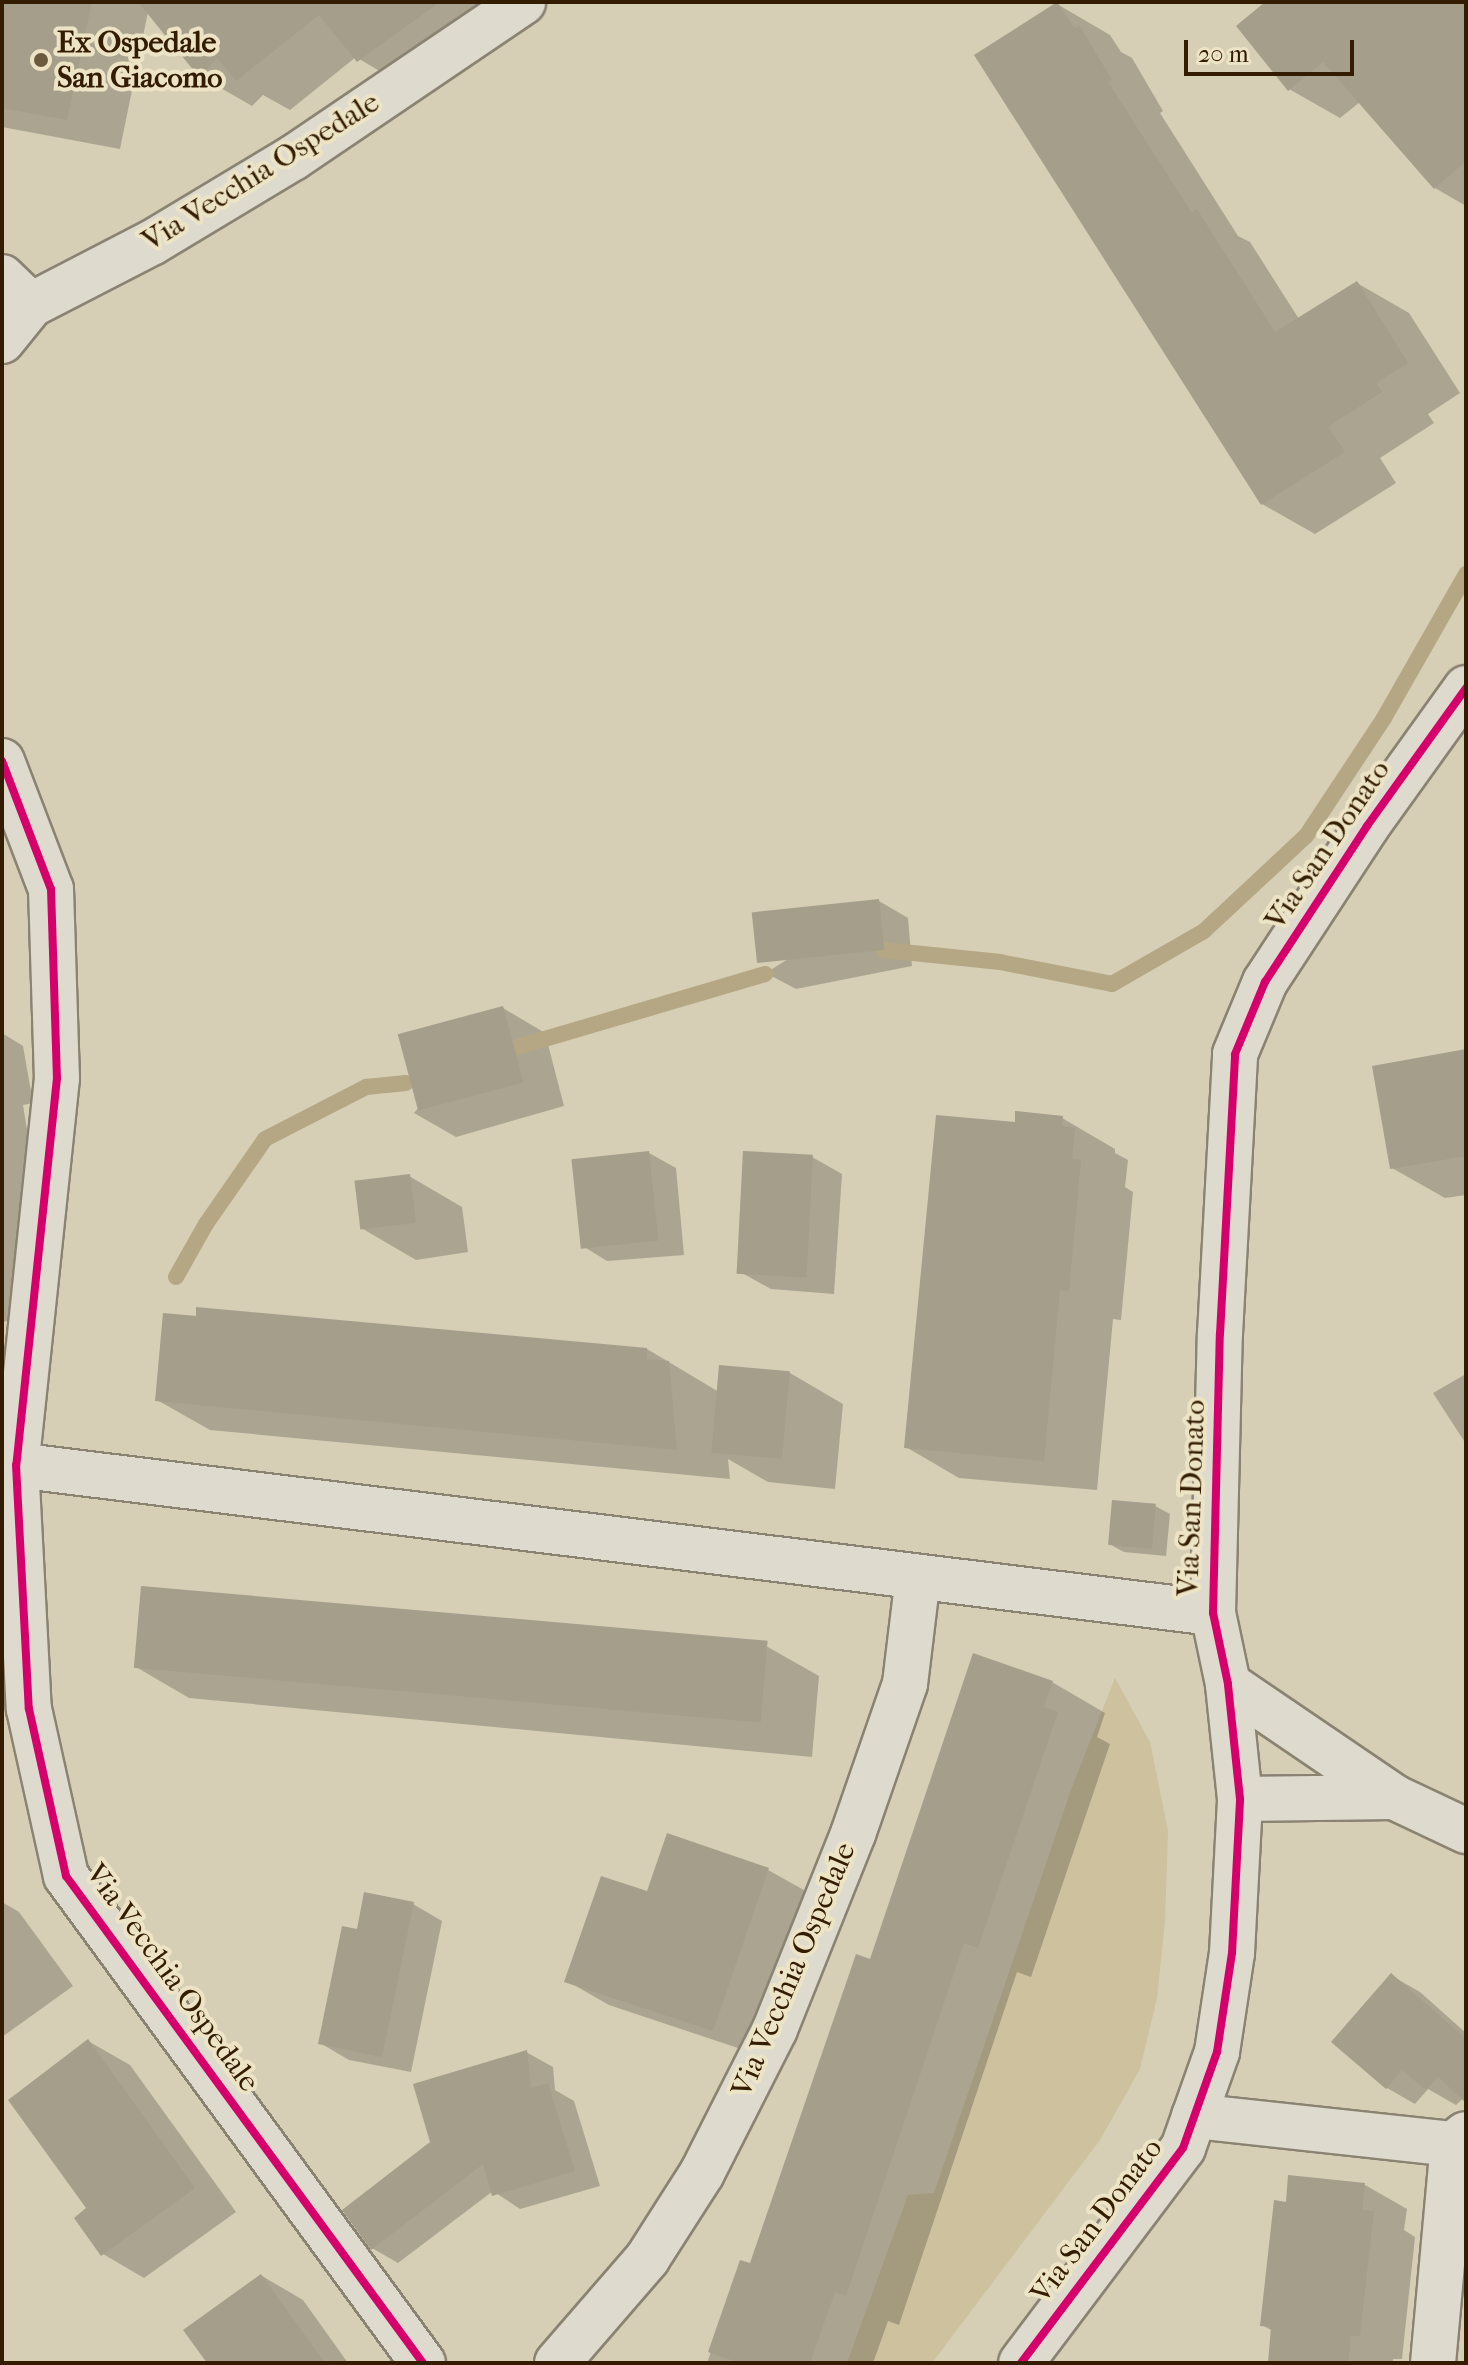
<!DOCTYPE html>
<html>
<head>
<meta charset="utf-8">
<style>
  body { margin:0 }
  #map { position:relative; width:1468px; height:2365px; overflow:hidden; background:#d6ceb5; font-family:"IM FELL French Canon",serif }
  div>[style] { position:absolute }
  .green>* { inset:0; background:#cdc19e }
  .shadow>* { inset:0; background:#0003 }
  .stream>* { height:16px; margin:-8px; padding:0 8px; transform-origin:8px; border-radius:8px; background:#b5a784 }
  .building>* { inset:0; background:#a59e8b; transform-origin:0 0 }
  .roads { filter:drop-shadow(2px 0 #8b8372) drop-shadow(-2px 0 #8b8372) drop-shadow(0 2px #8b8372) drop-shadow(0 -2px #8b8372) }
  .minor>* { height:44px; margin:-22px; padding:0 22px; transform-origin:22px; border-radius:22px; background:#dedbce }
  .cycleway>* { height:8px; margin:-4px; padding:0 4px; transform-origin:4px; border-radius:4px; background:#d6006c }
  .dots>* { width:22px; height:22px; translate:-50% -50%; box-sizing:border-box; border:4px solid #ede4c6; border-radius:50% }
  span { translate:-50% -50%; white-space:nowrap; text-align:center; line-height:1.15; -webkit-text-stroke:8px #ede4c6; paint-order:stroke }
  .poi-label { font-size:30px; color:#331c00; font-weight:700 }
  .left { translate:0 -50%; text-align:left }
  .street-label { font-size:30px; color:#331c00 }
  .frame { position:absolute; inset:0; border:4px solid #331c00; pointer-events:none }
  .scale { position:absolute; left:1184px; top:40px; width:170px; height:36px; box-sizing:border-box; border:4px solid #331c00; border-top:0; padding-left:10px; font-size:24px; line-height:28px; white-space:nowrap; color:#331c00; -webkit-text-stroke:6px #ede4c6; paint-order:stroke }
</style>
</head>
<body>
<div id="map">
  <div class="green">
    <i style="clip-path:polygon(1115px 1678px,1150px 1742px,1168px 1831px,1165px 1921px,1157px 1998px,1140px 2069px,1100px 2140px,932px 2363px,847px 2363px,908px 2195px,934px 2193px,1072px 1787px)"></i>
  </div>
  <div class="shadow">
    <i style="clip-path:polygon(2px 2px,533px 2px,411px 90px,356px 57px,290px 110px,263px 95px,252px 106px,200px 76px,148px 12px,120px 149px,2px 127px)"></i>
    <i style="clip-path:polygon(1268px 2px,1466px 2px,1466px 206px,1435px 188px,1360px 102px,1340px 118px,1289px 89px)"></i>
    <i style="clip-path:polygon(1057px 4px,1110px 35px,1121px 52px,1132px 58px,1163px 111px,1160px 113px,1238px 236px,1250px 242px,1299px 319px,1357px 283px,1409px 313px,1460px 393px,1428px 414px,1434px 423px,1380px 458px,1396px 483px,1315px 534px,1262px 504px)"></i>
    <i style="clip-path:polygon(879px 901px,908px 918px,912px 966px,796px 989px,766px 973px)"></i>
    <i style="clip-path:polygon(503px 1008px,545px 1033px,564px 1106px,456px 1137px,414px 1113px)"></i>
    <i style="clip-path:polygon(2px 1033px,23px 1046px,33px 1103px,23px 1105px,46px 1249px,51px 1314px,2px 1322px)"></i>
    <i style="clip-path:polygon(1466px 1051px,1466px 1195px,1445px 1198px,1392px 1168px)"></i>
    <i style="clip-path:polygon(1062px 1118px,1115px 1149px,1115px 1153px,1128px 1160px,1125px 1187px,1133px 1192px,1121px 1320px,1113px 1319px,1097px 1490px,959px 1478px,906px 1447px,1016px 1124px)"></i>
    <i style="clip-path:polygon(649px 1153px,676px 1168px,684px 1255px,607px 1261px,581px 1245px)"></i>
    <i style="clip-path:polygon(745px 1153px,812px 1157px,842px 1174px,834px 1294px,771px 1289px,742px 1273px)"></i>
    <i style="clip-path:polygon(409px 1176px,462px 1207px,468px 1252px,416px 1260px,363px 1229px)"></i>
    <i style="clip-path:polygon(647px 1349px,719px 1392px,790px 1373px,843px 1404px,835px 1489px,768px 1482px,728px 1459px,730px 1479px,210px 1430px,157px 1400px)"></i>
    <i style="clip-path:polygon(1466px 1374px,1466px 1444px,1433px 1393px)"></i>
    <i style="clip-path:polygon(1155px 1506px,1170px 1514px,1166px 1556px,1124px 1552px,1109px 1544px)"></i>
    <i style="clip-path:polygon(766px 1646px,819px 1676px,812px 1757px,189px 1698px,136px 1667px)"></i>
    <i style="clip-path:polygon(1052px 1682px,1105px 1713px,1097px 1737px,1110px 1744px,1031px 1977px,1017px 1972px,899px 2325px,888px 2321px,873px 2363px,707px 2363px,742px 2262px,751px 2265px,871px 1961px)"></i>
    <i style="clip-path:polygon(668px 1836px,768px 1870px,811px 1894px,756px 2054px,609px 2005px,567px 1981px,649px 1894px)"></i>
    <i style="clip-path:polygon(2px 1902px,19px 1912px,73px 1986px,2px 2037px)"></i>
    <i style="clip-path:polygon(413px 1904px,442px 1921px,411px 2072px,349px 2060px,320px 2043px,359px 1931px)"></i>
    <i style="clip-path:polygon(1392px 1976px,1420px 1992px,1466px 2033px,1466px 2096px,1456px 2105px,1428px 2089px,1415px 2104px,1387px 2088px)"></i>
    <i style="clip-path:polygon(88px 2041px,130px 2065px,236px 2212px,144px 2278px,103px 2254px,89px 2209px)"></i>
    <i style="clip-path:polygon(526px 2052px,553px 2067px,555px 2090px,574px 2101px,600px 2186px,520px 2209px,493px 2191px,398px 2263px,372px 2248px,433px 2143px)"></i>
    <i style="clip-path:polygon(1365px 2185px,1407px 2209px,1404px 2230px,1415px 2237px,1402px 2359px,1393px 2359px,1393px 2363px,1270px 2363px,1273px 2331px,1262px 2325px,1287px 2204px)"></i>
    <i style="clip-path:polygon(262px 2276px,303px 2300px,348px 2363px,209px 2363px)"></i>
  </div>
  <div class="stream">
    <i style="left:884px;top:950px;width:117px;rotate:5.9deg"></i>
    <i style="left:1000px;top:962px;width:114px;rotate:11.1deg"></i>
    <i style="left:1112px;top:984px;width:106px;rotate:-29.9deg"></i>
    <i style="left:1204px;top:931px;width:139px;rotate:-43deg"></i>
    <i style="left:1306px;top:836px;width:141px;rotate:-56.5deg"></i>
    <i style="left:1384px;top:718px;width:166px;rotate:-60.3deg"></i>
    <i style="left:514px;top:1048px;width:262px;rotate:-16.4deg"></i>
    <i style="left:176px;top:1277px;width:61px;rotate:-60.5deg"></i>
    <i style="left:206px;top:1224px;width:103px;rotate:-55.2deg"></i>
    <i style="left:265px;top:1139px;width:114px;rotate:-27.2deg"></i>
    <i style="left:366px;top:1087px;width:40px;rotate:-5.7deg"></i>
  </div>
  <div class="building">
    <i style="clip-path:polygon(2px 2px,92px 2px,67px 120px,2px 108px)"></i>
    <i style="clip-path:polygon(138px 2px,440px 2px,357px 62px,319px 15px,236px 81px,217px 58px,199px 77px)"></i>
    <i style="clip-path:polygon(1057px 2px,1074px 28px,1080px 26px,1112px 80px,1108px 82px,1192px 213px,1197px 209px,1275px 332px,1357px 281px,1408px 363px,1376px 383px,1382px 392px,1328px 427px,1345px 452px,1261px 505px,974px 55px)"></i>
    <i style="clip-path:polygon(1265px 2px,1466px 2px,1466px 161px,1434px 189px,1323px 62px,1288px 91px,1236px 26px)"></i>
    <i style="left:879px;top:899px;width:51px;height:128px;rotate:84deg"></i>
    <i style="left:503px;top:1006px;width:79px;height:109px;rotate:75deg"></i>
    <i style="clip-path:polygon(1466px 1049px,1466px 1156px,1390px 1169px,1372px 1066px)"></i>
    <i style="clip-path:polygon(1015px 1111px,1063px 1116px,1062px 1126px,1075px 1128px,1072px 1159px,1081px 1160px,1069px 1291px,1060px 1290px,1044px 1461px,904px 1448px,936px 1115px,1015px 1122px)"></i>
    <i style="left:649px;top:1151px;width:90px;height:78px;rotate:84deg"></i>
    <i style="left:743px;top:1151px;width:70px;height:123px;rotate:3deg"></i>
    <i style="left:410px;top:1174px;width:49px;height:56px;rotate:83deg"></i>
    <i style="clip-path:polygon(196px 1307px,647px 1348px,647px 1359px,669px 1361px,677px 1450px,155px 1401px,163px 1313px,196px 1316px)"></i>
    <i style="left:719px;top:1365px;width:71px;height:88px;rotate:5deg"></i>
    <i style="left:1112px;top:1500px;width:44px;height:45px;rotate:5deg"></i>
    <i style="left:141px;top:1586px;width:629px;height:82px;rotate:5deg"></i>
    <i style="clip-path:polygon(973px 1653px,1053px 1681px,1044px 1707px,1058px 1712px,978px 1948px,964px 1943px,846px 2296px,835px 2292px,810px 2363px,740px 2363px,708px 2352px,740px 2260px,750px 2263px,856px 1954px,870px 1959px)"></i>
    <i style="clip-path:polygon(667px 1833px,769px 1868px,713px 2031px,564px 1982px,601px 1876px,647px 1891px)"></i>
    <i style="clip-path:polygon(364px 1892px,414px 1902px,382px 2057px,318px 2044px,342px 1926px,357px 1929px)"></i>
    <i style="clip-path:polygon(1391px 1973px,1466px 2039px,1466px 2103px,1438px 2077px,1426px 2090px,1402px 2070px,1386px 2089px,1331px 2042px)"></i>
    <i style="clip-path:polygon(88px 2039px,195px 2188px,101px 2256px,74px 2218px,86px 2208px,8px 2100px)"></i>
    <i style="clip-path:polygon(527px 2050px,531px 2088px,548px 2083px,575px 2171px,492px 2196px,483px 2164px,371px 2250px,342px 2210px,430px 2142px,413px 2084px)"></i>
    <i style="clip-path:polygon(1288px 2175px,1365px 2183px,1362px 2210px,1374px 2211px,1360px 2336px,1351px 2336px,1348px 2363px,1268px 2363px,1271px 2327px,1260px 2326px,1274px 2200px,1286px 2202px)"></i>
    <i style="clip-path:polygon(261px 2274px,289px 2313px,325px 2363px,207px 2363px,183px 2330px)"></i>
  </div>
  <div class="roads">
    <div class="minor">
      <i style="left:2px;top:277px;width:40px;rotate:44deg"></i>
      <i style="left:2px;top:341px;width:46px;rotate:-51.1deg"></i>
      <i style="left:31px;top:305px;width:137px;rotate:-27.3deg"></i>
      <i style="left:153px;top:242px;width:163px;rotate:-31deg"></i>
      <i style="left:293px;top:158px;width:278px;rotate:-34.1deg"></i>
      <i style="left:2px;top:761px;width:137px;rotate:69.1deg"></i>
      <i style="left:51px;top:889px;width:189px;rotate:88.2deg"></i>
      <i style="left:57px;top:1078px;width:389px;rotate:96deg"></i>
      <i style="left:16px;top:1465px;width:244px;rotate:87deg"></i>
      <i style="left:29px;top:1709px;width:171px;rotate:77.5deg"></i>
      <i style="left:66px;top:1876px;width:604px;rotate:53.76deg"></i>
      <i style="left:16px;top:1465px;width:1206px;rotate:7.05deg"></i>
      <i style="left:1228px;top:1684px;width:201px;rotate:34.2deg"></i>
      <i style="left:1240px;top:1799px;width:154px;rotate:-0.7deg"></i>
      <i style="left:1394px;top:1797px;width:80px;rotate:25.3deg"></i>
      <i style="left:1194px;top:2116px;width:261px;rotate:6.2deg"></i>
      <i style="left:1453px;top:2144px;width:16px;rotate:-38deg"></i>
      <i style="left:557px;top:2363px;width:138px;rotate:-49.1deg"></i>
      <i style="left:647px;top:2259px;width:102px;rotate:-57.4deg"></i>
      <i style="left:702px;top:2173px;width:161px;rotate:-63.1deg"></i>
      <i style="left:775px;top:2029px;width:210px;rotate:-68.2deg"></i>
      <i style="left:853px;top:1834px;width:159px;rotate:-70.9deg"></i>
      <i style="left:905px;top:1684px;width:108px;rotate:-83.1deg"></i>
      <i style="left:1021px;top:2363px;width:269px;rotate:-53deg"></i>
      <i style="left:1183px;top:2148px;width:102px;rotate:-70.5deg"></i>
      <i style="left:1217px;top:2052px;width:100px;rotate:-81.4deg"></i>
      <i style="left:1232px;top:1953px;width:154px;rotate:-87deg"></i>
      <i style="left:1240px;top:1799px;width:116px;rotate:-96deg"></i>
      <i style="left:1228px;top:1684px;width:73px;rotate:-101.9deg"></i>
      <i style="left:1213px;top:1613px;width:279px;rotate:-88.6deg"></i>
      <i style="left:1220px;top:1334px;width:280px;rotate:-86.9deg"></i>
      <i style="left:1235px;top:1054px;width:78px;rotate:-67.4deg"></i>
      <i style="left:1265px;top:982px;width:186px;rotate:-56.8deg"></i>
      <i style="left:1367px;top:826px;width:170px;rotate:-54.3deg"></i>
      <i style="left:1433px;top:2363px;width:220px;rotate:-84.8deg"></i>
    </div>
  </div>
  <div class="cycleway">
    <i style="left:2px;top:761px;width:137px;rotate:69.1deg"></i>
    <i style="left:51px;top:889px;width:189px;rotate:88.2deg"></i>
    <i style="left:57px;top:1078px;width:389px;rotate:96deg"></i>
    <i style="left:16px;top:1465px;width:244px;rotate:87deg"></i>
    <i style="left:29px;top:1709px;width:171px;rotate:77.5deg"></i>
    <i style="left:66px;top:1876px;width:604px;rotate:53.76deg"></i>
    <i style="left:1021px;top:2363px;width:269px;rotate:-53deg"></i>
    <i style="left:1183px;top:2148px;width:102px;rotate:-70.5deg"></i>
    <i style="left:1217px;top:2052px;width:100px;rotate:-81.4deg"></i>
    <i style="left:1232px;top:1953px;width:154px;rotate:-87deg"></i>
    <i style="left:1240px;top:1799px;width:116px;rotate:-96deg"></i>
    <i style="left:1228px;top:1684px;width:73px;rotate:-101.9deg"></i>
    <i style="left:1213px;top:1613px;width:279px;rotate:-88.6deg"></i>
    <i style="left:1220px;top:1334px;width:280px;rotate:-86.9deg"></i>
    <i style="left:1235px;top:1054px;width:78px;rotate:-67.4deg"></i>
    <i style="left:1265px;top:982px;width:186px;rotate:-56.8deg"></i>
    <i style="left:1367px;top:826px;width:170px;rotate:-54.3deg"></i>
  </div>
  <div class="dots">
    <i style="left:41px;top:60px;background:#6c5a3f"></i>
  </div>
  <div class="poi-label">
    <span class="left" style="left:57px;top:60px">Ex Ospedale<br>San Giacomo</span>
  </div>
  <div class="street-label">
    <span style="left:261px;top:172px;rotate:-32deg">Via Vecchia Ospedale</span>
    <span style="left:1328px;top:845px;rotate:-56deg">Via San Donato</span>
    <span style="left:1192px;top:1498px;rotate:-88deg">Via San Donato</span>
    <span style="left:794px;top:1970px;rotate:-67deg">Via Vecchia Ospedale</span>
    <span style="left:172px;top:1978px;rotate:54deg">Via Vecchia Ospedale</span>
    <span style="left:1097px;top:2221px;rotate:-53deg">Via San Donato</span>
  </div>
  <div class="frame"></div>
  <div class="scale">20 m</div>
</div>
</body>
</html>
